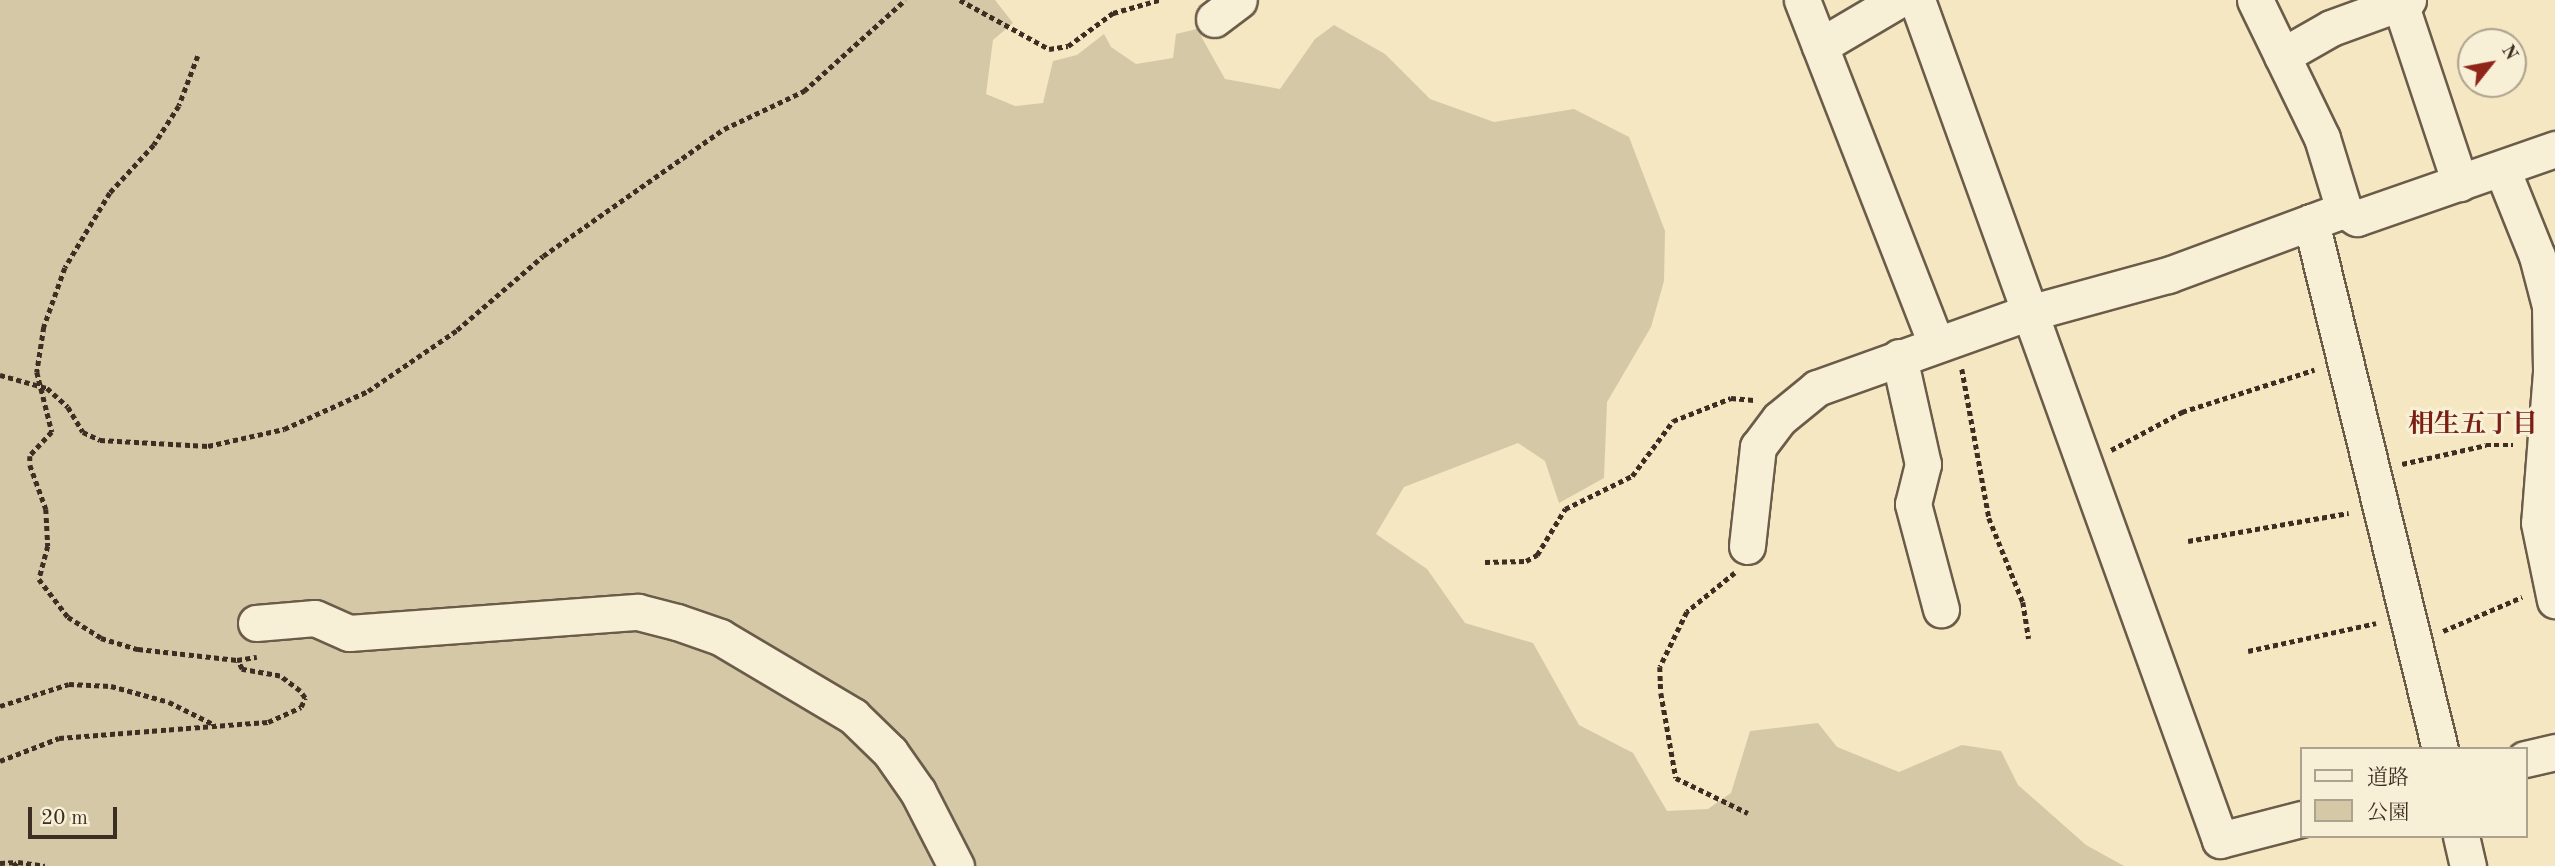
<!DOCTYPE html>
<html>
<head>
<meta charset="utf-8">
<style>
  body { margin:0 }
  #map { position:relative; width:2555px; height:866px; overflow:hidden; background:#f4e7c1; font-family:"Old Standard TT","Noto Serif JP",serif }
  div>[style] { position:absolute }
  .green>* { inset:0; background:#d5c8a6 }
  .path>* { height:4.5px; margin-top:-2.25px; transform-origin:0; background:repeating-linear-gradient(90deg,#3d2e23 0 5px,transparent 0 8.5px) }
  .roads { filter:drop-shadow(2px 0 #6b5c4a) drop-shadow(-2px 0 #6b5c4a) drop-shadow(0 2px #6b5c4a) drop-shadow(0 -2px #6b5c4a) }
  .minor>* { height:35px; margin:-17.5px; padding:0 17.5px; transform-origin:17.5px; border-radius:17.5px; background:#f8efd7 }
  span { translate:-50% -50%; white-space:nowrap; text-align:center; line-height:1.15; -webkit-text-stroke:6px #f8efd7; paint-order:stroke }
  .neighbourhood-label { font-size:26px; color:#7a1f14; font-weight:700 }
  .legend { position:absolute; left:2300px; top:747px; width:228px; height:91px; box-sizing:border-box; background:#f8efd7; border:2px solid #ada28f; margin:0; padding:9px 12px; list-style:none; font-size:21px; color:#3d2e23 }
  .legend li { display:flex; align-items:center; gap:14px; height:35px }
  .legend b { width:35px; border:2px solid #ada28f }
  .north { position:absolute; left:2457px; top:28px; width:70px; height:70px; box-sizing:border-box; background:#f8efd7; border:2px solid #ada28f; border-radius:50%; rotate:59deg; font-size:19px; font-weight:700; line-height:28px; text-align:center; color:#3d2e23 }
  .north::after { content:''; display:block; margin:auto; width:24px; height:32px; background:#8f2418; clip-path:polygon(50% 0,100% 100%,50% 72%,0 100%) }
  .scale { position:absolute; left:28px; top:807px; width:89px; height:32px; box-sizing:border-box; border:4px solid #3d2e23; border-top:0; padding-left:9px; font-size:21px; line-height:24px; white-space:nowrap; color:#3d2e23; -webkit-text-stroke:5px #f8efd7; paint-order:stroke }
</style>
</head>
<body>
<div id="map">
  <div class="green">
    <i style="clip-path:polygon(0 0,995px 0,1013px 23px,993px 40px,986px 94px,1015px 106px,1043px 103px,1053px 61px,1077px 55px,1104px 34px,1111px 47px,1136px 64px,1173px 58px,1176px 34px,1197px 29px,1225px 79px,1280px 89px,1315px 39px,1334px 25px,1385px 54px,1430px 99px,1494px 122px,1574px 109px,1629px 137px,1665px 231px,1664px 281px,1651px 327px,1607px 402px,1604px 478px,1559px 503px,1545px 461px,1518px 443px,1404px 487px,1376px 534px,1427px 569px,1465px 623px,1533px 643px,1579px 725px,1633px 753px,1667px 811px,1708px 809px,1731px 793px,1750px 731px,1818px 723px,1837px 747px,1899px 772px,1962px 745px,2001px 751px,2018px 785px,2086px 845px,2124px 866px,0 866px)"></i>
  </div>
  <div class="path">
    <i style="left:960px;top:0;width:102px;rotate:28.8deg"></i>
    <i style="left:1049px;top:49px;width:19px;rotate:-9deg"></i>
    <i style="left:1068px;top:46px;width:56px;rotate:-36.3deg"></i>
    <i style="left:1113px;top:13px;width:48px;rotate:-15.8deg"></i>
    <i style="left:198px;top:56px;width:53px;rotate:110.8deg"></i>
    <i style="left:179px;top:106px;width:46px;rotate:122.7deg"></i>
    <i style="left:154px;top:145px;width:65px;rotate:132.5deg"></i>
    <i style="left:110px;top:193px;width:87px;rotate:121deg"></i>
    <i style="left:65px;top:268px;width:63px;rotate:109.6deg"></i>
    <i style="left:44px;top:327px;width:46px;rotate:98.8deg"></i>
    <i style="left:37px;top:372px;width:62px;rotate:76deg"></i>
    <i style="left:52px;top:432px;width:33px;rotate:133deg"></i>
    <i style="left:30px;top:456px;width:9px;rotate:90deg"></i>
    <i style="left:30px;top:465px;width:47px;rotate:70deg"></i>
    <i style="left:46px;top:509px;width:37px;rotate:87deg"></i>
    <i style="left:48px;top:546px;width:34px;rotate:105deg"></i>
    <i style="left:39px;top:579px;width:48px;rotate:52.7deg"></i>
    <i style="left:68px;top:617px;width:39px;rotate:32deg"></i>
    <i style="left:101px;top:638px;width:39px;rotate:17deg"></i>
    <i style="left:138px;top:649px;width:100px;rotate:6.3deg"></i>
    <i style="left:237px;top:660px;width:20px;rotate:-9deg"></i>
    <i style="left:1962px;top:369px;width:151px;rotate:79.7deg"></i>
    <i style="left:1989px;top:518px;width:91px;rotate:68deg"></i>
    <i style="left:2023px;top:602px;width:37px;rotate:81deg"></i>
    <i style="left:0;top:375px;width:49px;rotate:15.5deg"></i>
    <i style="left:47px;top:388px;width:28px;rotate:42deg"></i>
    <i style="left:68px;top:407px;width:29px;rotate:59deg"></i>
    <i style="left:83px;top:432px;width:19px;rotate:25deg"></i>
    <i style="left:100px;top:440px;width:108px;rotate:3.2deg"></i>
    <i style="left:208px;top:446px;width:78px;rotate:-12.6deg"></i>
    <i style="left:284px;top:429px;width:92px;rotate:-24.3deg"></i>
    <i style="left:368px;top:391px;width:108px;rotate:-34.4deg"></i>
    <i style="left:457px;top:330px;width:113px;rotate:-40.7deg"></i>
    <i style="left:543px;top:256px;width:221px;rotate:-35.1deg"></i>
    <i style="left:724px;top:129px;width:89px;rotate:-25.4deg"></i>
    <i style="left:804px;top:91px;width:136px;rotate:-42deg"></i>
    <i style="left:2111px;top:450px;width:81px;rotate:-28.2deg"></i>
    <i style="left:2182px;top:412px;width:139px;rotate:-17.7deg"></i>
    <i style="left:2402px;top:464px;width:86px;rotate:-12.7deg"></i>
    <i style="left:2486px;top:445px;width:27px"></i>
    <i style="left:2188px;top:541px;width:163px;rotate:-9.9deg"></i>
    <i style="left:1485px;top:562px;width:41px;rotate:-1.4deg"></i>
    <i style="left:1526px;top:561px;width:13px;rotate:-29deg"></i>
    <i style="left:1537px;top:555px;width:54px;rotate:-58.7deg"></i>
    <i style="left:1565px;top:509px;width:75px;rotate:-26.2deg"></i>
    <i style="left:1632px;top:476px;width:69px;rotate:-53.3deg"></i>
    <i style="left:1673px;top:421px;width:62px;rotate:-21.6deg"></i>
    <i style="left:1731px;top:398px;width:23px;rotate:5deg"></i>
    <i style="left:1735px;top:573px;width:62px;rotate:140.9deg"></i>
    <i style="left:1687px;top:612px;width:61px;rotate:116.1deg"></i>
    <i style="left:1660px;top:667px;width:26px;rotate:88deg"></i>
    <i style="left:1661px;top:693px;width:86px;rotate:80deg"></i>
    <i style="left:1676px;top:778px;width:80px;rotate:25.9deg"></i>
    <i style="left:2443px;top:631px;width:86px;rotate:-23.3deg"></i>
    <i style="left:2248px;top:651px;width:131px;rotate:-12.3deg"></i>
    <i style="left:0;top:706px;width:72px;rotate:-17.7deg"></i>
    <i style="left:69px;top:684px;width:42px;rotate:2.7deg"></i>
    <i style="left:111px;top:686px;width:60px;rotate:15.4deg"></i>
    <i style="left:169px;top:702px;width:51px;rotate:26.6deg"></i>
    <i style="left:0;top:761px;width:63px;rotate:-21.3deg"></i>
    <i style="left:59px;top:738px;width:210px;rotate:-4.4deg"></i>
    <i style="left:268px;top:722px;width:36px;rotate:-24deg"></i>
    <i style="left:301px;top:707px;width:10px;rotate:-66deg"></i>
    <i style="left:305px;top:698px;width:9px;rotate:-126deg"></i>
    <i style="left:300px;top:691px;width:25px;rotate:-143deg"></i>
    <i style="left:280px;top:676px;width:39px;rotate:-170deg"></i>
    <i style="left:242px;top:669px;width:9px;rotate:-117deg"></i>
    <i style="left:0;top:863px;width:17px;rotate:-3deg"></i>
    <i style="left:13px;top:866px;width:6px;rotate:-39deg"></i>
    <i style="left:18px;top:862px;width:27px;rotate:8deg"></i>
  </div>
  <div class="roads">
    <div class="minor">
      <i style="left:1802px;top:0;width:369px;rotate:68.7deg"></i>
      <i style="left:1917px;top:0;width:893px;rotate:70.16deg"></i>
      <i style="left:2220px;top:840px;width:84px;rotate:-14.5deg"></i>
      <i style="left:2255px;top:0;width:153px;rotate:64.1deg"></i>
      <i style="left:2322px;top:138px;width:75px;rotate:73deg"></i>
      <i style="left:2344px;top:210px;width:15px;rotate:32deg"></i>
      <i style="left:2357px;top:218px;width:210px;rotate:-19.2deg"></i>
      <i style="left:2399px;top:0;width:193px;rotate:71.6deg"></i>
      <i style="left:1214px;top:19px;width:31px;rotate:-37deg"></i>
      <i style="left:1820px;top:46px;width:91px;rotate:-30.5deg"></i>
      <i style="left:2282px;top:56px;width:56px;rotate:-29.7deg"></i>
      <i style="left:2331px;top:28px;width:82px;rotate:-20deg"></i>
      <i style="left:2502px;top:169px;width:94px;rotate:68.1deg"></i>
      <i style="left:2537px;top:256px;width:52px;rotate:75.4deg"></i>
      <i style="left:2550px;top:306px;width:66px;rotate:89.1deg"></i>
      <i style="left:2551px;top:372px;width:151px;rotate:94.5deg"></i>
      <i style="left:2539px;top:523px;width:79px;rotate:78.3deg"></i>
      <i style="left:2311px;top:222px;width:543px;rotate:76.25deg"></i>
      <i style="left:1899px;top:357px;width:110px;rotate:77.4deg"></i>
      <i style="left:1923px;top:464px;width:41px;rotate:104deg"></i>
      <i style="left:1913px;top:504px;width:109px;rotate:75.1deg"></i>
      <i style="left:1747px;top:546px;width:100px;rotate:-83.7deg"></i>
      <i style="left:1758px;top:447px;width:35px;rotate:-53deg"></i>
      <i style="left:1779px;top:419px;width:49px;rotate:-39.2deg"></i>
      <i style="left:1817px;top:388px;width:214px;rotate:-19.7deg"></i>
      <i style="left:2018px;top:316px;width:156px;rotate:-15.3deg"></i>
      <i style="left:2168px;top:275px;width:188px;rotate:-20.3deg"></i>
      <i style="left:256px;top:623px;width:59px;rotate:-4.8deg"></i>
      <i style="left:315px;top:618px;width:37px;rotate:24deg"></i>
      <i style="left:349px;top:633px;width:290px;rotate:-4.2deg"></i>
      <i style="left:638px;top:612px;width:40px;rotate:14.4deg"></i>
      <i style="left:677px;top:622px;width:46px;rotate:19.2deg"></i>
      <i style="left:720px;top:637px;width:155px;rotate:30.7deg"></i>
      <i style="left:853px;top:716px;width:52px;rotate:44.2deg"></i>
      <i style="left:890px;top:752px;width:49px;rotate:55deg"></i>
      <i style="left:918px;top:792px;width:83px;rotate:62.8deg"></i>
      <i style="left:2525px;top:759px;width:31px;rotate:-13deg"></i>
      <i style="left:2461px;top:836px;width:31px;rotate:77deg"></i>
    </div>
  </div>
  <div class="neighbourhood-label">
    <span style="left:2473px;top:426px">相生五丁目</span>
  </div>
  <ul class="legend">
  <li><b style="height:9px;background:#f8efd7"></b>道路</li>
  <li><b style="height:19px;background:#d5c8a6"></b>公園</li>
  </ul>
  <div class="north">N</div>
  <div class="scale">20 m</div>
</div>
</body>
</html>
